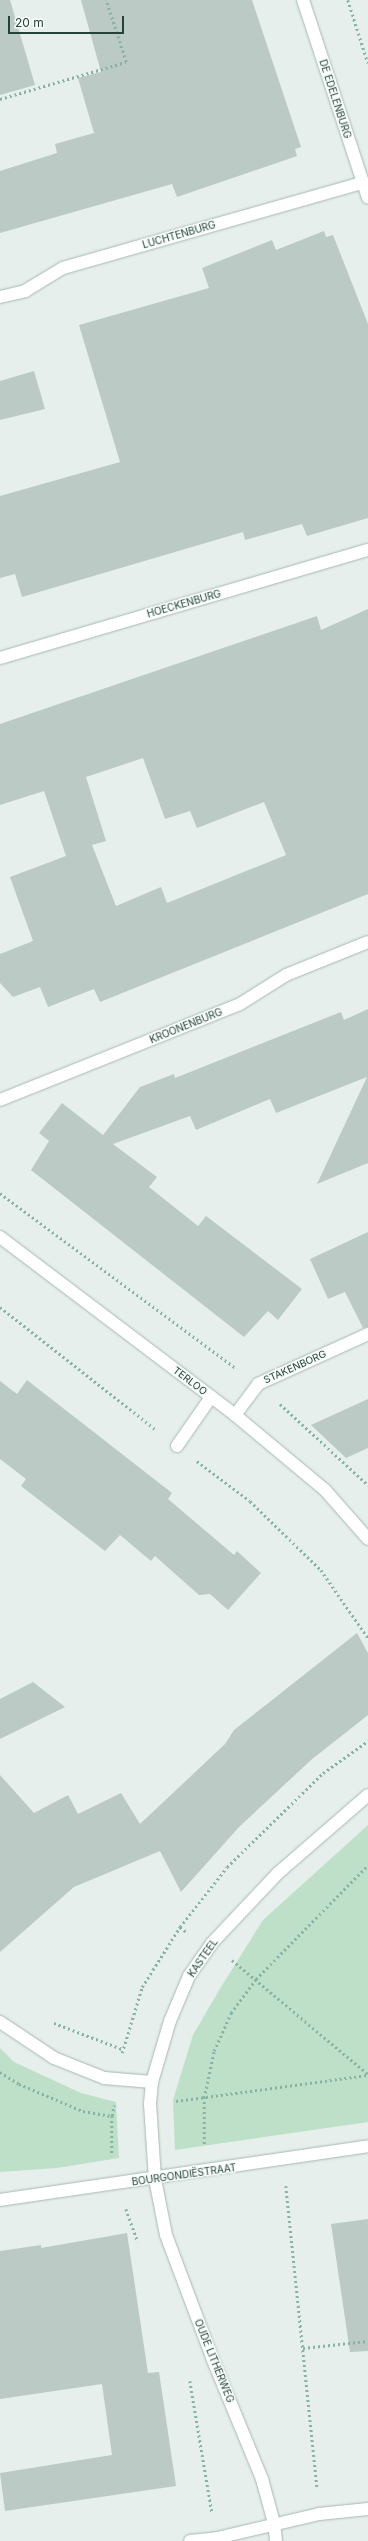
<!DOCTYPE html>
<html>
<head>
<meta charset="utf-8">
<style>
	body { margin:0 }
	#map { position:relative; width:368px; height:2541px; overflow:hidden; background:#e6efeb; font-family:Inter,sans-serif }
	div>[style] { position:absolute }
	.green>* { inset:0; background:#bfe0c8 }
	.building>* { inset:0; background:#bbcac4 }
	.path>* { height:2.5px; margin-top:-1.25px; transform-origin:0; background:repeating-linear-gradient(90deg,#86b3a5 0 2px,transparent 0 5px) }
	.roads { filter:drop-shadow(0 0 1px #a8b8b2) drop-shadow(0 0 1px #a8b8b2) }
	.service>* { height:12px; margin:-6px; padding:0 6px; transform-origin:6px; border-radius:6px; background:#fff }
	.minor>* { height:12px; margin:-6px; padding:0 6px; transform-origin:6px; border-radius:6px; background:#fff }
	span { translate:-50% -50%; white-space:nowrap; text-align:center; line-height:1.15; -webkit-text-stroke:3px #f7fbf9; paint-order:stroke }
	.street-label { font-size:10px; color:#24423a }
	.scale { position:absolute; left:8px; top:16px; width:116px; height:18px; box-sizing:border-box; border:2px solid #24423a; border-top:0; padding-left:5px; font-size:12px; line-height:14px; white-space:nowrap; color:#24423a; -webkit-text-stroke:3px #f7fbf9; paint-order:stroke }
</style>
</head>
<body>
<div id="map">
	<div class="green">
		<i style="clip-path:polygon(368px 1825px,368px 2122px,175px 2150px,173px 2100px,193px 2035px,221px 1987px,263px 1920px)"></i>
		<i style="clip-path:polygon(0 2048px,14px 2062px,81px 2093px,116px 2102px,119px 2158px,57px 2168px,0 2172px)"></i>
	</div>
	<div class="building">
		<i style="clip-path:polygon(0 0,10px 0,35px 85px,0 95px)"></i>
		<i style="clip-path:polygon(81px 0,252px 0,301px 147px,295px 149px,297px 156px,177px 197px,172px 184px,0 233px,0 171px,57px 153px,55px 144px,94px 133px,78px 78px,101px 72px)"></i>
		<i style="clip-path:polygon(324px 231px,326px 237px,333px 235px,368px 324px,368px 518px,307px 536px,302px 524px,245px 540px,243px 532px,22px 597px,15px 574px,0 578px,0 496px,120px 462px,79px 325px,209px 288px,202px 268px,272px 240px,276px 250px)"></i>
		<i style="clip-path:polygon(34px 371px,45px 409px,0 420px,0 381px)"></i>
		<i style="clip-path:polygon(evenodd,368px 609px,368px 894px,100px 1002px,94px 989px,48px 1007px,40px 987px,13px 997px,0 983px,0 954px,33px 941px,10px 877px,66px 856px,44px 791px,0 805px,0 724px,317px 616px,321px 630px,368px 609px,143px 758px,165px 819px,190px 811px,197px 828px,264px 802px,286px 855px,167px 903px,161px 887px,116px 906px,92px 845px,106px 841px,86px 777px,143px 758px)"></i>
		<i style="clip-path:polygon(368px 1009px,368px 1163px,317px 1184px,367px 1077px,276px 1113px,270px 1099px,196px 1130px,190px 1116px,113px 1144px,157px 1177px,149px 1187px,198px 1226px,206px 1216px,302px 1289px,278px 1320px,268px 1311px,244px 1337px,31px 1170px,49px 1141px,39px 1133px,62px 1103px,103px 1135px,140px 1087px,174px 1074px,175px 1078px,341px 1012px,344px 1020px)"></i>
		<i style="clip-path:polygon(368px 1232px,368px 1327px,363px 1328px,345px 1292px,328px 1299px,310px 1259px)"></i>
		<i style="clip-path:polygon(27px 1380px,172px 1493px,168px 1499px,234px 1555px,237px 1551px,261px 1573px,228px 1610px,210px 1594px,199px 1595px,155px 1556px,151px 1561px,120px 1535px,105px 1551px,21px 1486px,26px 1479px,0 1459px,0 1381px,17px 1394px)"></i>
		<i style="clip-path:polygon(368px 1399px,368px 1448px,346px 1458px,311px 1425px)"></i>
		<i style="clip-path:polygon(357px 1633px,368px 1653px,368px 1715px,311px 1760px,239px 1827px,181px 1892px,160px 1851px,74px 1887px,0 1952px,0 1775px,34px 1813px,68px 1795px,78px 1814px,121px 1793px,140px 1824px,225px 1744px,234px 1730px)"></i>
		<i style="clip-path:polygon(33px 1682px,65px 1707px,0 1739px,0 1699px)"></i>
		<i style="clip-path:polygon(368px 2219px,368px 2351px,350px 2352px,331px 2224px)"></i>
		<i style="clip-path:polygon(127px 2233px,148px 2373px,159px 2372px,176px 2486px,5px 2511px,0 2473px,112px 2455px,102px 2384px,0 2399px,0 2251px,41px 2245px,41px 2248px)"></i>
	</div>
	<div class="path">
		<i style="left:348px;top:0;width:66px;rotate:72.4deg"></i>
		<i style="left:0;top:99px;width:131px;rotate:-16.4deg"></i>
		<i style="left:126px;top:62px;width:65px;rotate:-107.9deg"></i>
		<i style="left:0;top:1193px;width:295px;rotate:36.6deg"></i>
		<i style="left:0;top:1307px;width:197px;rotate:38.2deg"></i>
		<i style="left:280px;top:1404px;width:120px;rotate:42.6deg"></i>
		<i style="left:197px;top:1461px;width:66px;rotate:37deg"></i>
		<i style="left:250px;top:1501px;width:99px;rotate:44.2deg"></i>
		<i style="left:321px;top:1570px;width:83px;rotate:55.3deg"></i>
		<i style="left:180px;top:1927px;width:10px;rotate:37deg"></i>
		<i style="left:232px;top:1960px;width:177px;rotate:40deg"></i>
		<i style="left:54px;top:2023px;width:73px;rotate:20.9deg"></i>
		<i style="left:122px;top:2053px;width:69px;rotate:-73.1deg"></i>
		<i style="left:142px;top:1987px;width:71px;rotate:-57.7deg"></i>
		<i style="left:180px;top:1927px;width:76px;rotate:-51.9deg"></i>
		<i style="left:227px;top:1867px;width:134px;rotate:-44.4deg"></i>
		<i style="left:323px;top:1773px;width:55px;rotate:-35.4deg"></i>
		<i style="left:0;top:2072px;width:22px;rotate:32deg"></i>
		<i style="left:19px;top:2084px;width:69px;rotate:22.9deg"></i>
		<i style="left:83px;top:2111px;width:29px;rotate:10deg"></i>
		<i style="left:112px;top:2116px;width:40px;rotate:90deg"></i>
		<i style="left:176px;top:2101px;width:194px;rotate:-7.7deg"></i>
		<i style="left:112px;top:2116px;width:11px;rotate:-80deg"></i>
		<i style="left:204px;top:2144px;width:46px;rotate:-90deg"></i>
		<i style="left:204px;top:2098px;width:48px;rotate:-78deg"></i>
		<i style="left:214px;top:2051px;width:42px;rotate:-65.9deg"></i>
		<i style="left:231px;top:2013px;width:42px;rotate:-53.7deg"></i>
		<i style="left:256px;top:1979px;width:160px;rotate:-45.5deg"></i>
		<i style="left:286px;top:2186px;width:303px;rotate:84.1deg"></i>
		<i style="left:126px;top:2209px;width:35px;rotate:70deg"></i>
		<i style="left:303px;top:2348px;width:65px;rotate:-6.1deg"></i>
		<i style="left:190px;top:2381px;width:133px;rotate:80.5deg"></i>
	</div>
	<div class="roads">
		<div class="service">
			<i style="left:177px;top:1446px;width:60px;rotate:-55.2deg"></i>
		</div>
		<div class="minor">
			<i style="left:303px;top:0;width:208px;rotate:71.8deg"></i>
			<i style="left:0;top:297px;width:26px;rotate:-13deg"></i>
			<i style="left:25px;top:291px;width:44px;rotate:-31.2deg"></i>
			<i style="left:63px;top:268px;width:311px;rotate:-15.9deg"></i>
			<i style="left:0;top:658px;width:384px;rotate:-16.4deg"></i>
			<i style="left:0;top:1100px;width:258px;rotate:-21.8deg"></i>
			<i style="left:240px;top:1004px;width:54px;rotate:-32.2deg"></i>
			<i style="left:286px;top:975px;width:88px;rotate:-21.9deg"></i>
			<i style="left:0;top:1237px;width:295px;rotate:37.1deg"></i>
			<i style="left:235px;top:1415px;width:117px;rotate:39.8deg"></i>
			<i style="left:325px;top:1490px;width:65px;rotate:48.7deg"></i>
			<i style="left:235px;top:1415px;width:39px;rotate:-53deg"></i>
			<i style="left:258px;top:1384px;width:121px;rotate:-24.4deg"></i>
			<i style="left:0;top:2022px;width:65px;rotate:33.7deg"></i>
			<i style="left:54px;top:2058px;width:54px;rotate:21.8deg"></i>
			<i style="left:104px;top:2078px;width:48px;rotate:4.8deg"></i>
			<i style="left:0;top:2200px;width:372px;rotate:-8.3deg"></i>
			<i style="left:190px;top:2541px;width:27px;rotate:-6deg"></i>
			<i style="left:217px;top:2538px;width:105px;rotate:-13.2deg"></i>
			<i style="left:319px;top:2514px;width:49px;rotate:-5.8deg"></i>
			<i style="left:276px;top:2541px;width:18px;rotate:-96deg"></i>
			<i style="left:274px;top:2523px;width:46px;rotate:-105.3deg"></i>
			<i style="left:262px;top:2479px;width:129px;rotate:-112.4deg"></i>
			<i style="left:213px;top:2360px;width:134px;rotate:-110.6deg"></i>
			<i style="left:166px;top:2235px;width:57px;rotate:-101.1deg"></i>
			<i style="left:155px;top:2179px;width:75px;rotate:-93.8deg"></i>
			<i style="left:150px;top:2104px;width:22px;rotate:-85deg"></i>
			<i style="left:152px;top:2082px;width:64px;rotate:-73.6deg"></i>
			<i style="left:170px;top:2021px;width:49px;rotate:-67.1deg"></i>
			<i style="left:189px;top:1976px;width:40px;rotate:-55.1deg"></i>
			<i style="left:212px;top:1943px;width:96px;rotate:-46.7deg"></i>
			<i style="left:278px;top:1873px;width:119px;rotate:-40.9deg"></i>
		</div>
	</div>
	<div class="street-label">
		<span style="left:335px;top:99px;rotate:72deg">DE EDELENBURG</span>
		<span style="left:179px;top:235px;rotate:-16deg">LUCHTENBURG</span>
		<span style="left:184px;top:604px;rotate:-16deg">HOECKENBURG</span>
		<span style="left:186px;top:1026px;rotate:-22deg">KROONENBURG</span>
		<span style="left:295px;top:1367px;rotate:-24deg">STAKENBORG</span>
		<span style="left:190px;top:1381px;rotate:37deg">TERLOO</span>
		<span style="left:203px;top:1958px;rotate:-55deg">KASTEEL</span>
		<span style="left:184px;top:2175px;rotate:-8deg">BOURGONDIËSTRAAT</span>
		<span style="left:214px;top:2361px;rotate:68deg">OUDE LITHERWEG</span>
	</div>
	<div class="scale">20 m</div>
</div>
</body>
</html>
